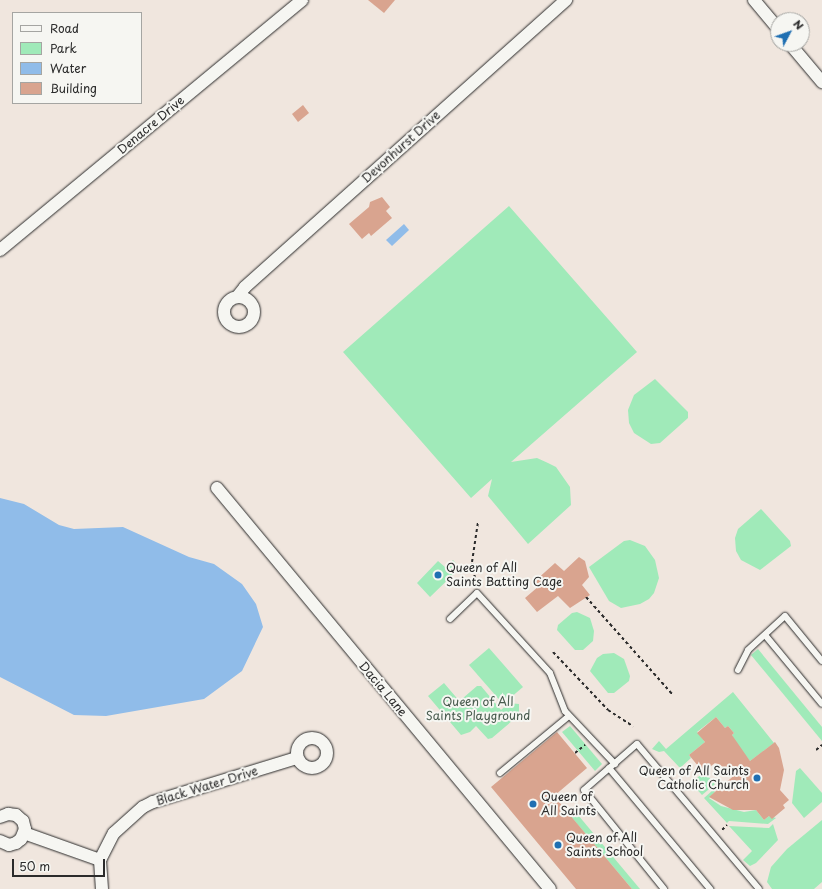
<!DOCTYPE html>
<html>
<head>
<meta charset="utf-8">
<style>
	body { margin:0 }
	#map { position:relative; width:822px; height:889px; overflow:hidden; background:#f0e6de; font-family:"Playpen Sans",sans-serif }
	div>[style] { position:absolute }
	.green>* { inset:0; background:#a0eab9 }
	.water>* { inset:0; background:#90bce9 }
	.building>* { inset:0; background:#d9a48f }
	.path>* { height:2px; margin-top:-1px; transform-origin:0; background:repeating-linear-gradient(90deg,#2b2b2b 0 3px,transparent 0 6px) }
	.roads { filter:drop-shadow(0 0 1px #2b2b2b) drop-shadow(0 0 1px #2b2b2b) }
	.service>* { height:6px; margin:-3px; padding:0 3px; transform-origin:3px; border-radius:3px; background:#f6f6f2 }
	.minor>* { height:12px; margin:-6px; padding:0 6px; transform-origin:6px; border-radius:6px; background:#f6f6f2 }
	.minor>.ring { margin:-6px; padding:0; box-sizing:content-box; background:none; border:12px solid #f6f6f2; border-radius:50% }
	.dots>* { width:11px; height:11px; translate:-50% -50%; box-sizing:border-box; border:2px solid #f6f6f2; border-radius:50% }
	span { translate:-50% -50%; white-space:nowrap; text-align:center; line-height:1.15; -webkit-text-stroke:4px #f6f6f2; paint-order:stroke }
	.street-label { font-size:12px; color:#2b2b2b }
	.poi-label { font-size:12px; color:#2b2b2b }
	.left { translate:0 -50%; text-align:left }
	.right { translate:-100% -50%; text-align:right }
	.park-label { font-size:12px; color:#485b4e }
	.legend { position:absolute; left:12px; top:12px; width:130px; height:92px; box-sizing:border-box; background:#f6f6f2; border:1px solid #a5a5a2; margin:0; padding:5px 7px; list-style:none; font-size:12px; color:#2b2b2b }
	.legend li { display:flex; align-items:center; gap:8px; height:20px }
	.legend b { width:20px; border:1px solid #a5a5a2 }
	.north { position:absolute; left:770px; top:12px; width:40px; height:40px; box-sizing:border-box; background:#f6f6f2; border:1px solid #a5a5a2; border-radius:50%; rotate:49deg; font-size:11px; font-weight:700; line-height:16px; text-align:center; color:#2b2b2b }
	.north::after { content:''; display:block; margin:auto; width:14px; height:18px; background:#1f6fb2; clip-path:polygon(50% 0,100% 100%,50% 72%,0 100%) }
	.scale { position:absolute; left:12px; top:859px; width:93px; height:18px; box-sizing:border-box; border:2px solid #2b2b2b; border-top:0; padding-left:5px; font-size:12px; line-height:14px; white-space:nowrap; color:#2b2b2b; -webkit-text-stroke:3px #f6f6f2; paint-order:stroke }
</style>
</head>
<body>
<div id="map">
	<div class="green">
		<i style="clip-path:polygon(509px 206px,637px 352px,511px 462px,537px 458px,548px 463px,556px 467px,570px 487px,571px 505px,528px 544px,488px 496px,492px 479px,471px 498px,343px 352px)"></i>
		<i style="clip-path:polygon(655px 379px,688px 412px,688px 418px,660px 443px,651px 444px,634px 433px,629px 423px,628px 410px,634px 395px)"></i>
		<i style="clip-path:polygon(761px 509px,790px 541px,791px 546px,760px 570px,741px 560px,736px 551px,735px 538px,738px 529px)"></i>
		<i style="clip-path:polygon(630px 540px,645px 546px,655px 560px,659px 578px,654px 593px,649px 599px,640px 604px,621px 608px,609px 601px,589px 567px,624px 541px)"></i>
		<i style="clip-path:polygon(453px 560px,460px 568px,430px 597px,417px 583px,438px 561px,445px 567px)"></i>
		<i style="clip-path:polygon(577px 612px,590px 618px,594px 631px,593px 641px,583px 650px,575px 650px,557px 630px,558px 625px,572px 613px)"></i>
		<i style="clip-path:polygon(489px 648px,523px 687px,503px 704px,469px 665px)"></i>
		<i style="clip-path:polygon(758px 649px,822px 727px,822px 741px,751px 655px)"></i>
		<i style="clip-path:polygon(614px 653px,624px 659px,630px 676px,629px 681px,614px 693px,608px 693px,590px 671px,597px 658px,603px 654px)"></i>
		<i style="clip-path:polygon(444px 683px,461px 703px,463px 698px,477px 686px,481px 686px,501px 710px,509px 703px,519px 704px,519px 715px,492px 738px,488px 739px,476px 726px,470px 732px,461px 735px,428px 696px)"></i>
		<i style="clip-path:polygon(733px 692px,774px 743px,750px 761px,736px 744px,732px 735px,734px 733px,728px 726px,725px 728px,716px 717px,697px 732px,705px 742px,689px 755px,691px 758px,680px 768px,664px 751px,659px 752px,652px 749px,659px 741px,666px 749px)"></i>
		<i style="clip-path:polygon(570px 726px,602px 764px,595px 771px,562px 732px)"></i>
		<i style="clip-path:polygon(800px 768px,822px 793px,822px 802px,804px 818px,792px 803px,796px 771px)"></i>
		<i style="clip-path:polygon(704px 772px,715px 784px,702px 795px,691px 783px)"></i>
		<i style="clip-path:polygon(713px 790px,715px 792px,709px 798px,721px 806px,744px 812px,756px 810px,764px 820px,769px 816px,776px 818px,768px 824px,729px 821px,727px 823px,704px 798px)"></i>
		<i style="clip-path:polygon(573px 809px,640px 889px,632px 889px,568px 813px)"></i>
		<i style="clip-path:polygon(822px 820px,822px 882px,814px 889px,772px 889px,767px 882px,771px 867px,787px 849px)"></i>
		<i style="clip-path:polygon(773px 824px,778px 840px,756px 863px,750px 866px,743px 860px,752px 851px,729px 826px,769px 828px)"></i>
	</div>
	<div class="water">
		<i style="clip-path:polygon(404px 224px,409px 230px,392px 246px,386px 240px)"></i>
		<i style="clip-path:polygon(0 498px,24px 504px,59px 525px,74px 529px,123px 527px,189px 557px,214px 564px,242px 584px,256px 604px,263px 627px,242px 671px,204px 699px,106px 716px,74px 715px,0 677px)"></i>
	</div>
	<div class="building">
		<i style="clip-path:polygon(368px 0,395px 0,384px 13px)"></i>
		<i style="clip-path:polygon(303px 105px,309px 113px,298px 122px,292px 114px)"></i>
		<i style="clip-path:polygon(382px 197px,390px 207px,386px 211px,392px 218px,371px 236px,369px 233px,362px 239px,349px 224px,369px 207px,370px 202px)"></i>
		<i style="clip-path:polygon(579px 557px,585px 561px,589px 577px,582px 585px,590px 595px,570px 608px,558px 596px,537px 612px,525px 598px,539px 586px,535px 581px,555px 563px,564px 571px)"></i>
		<i style="clip-path:polygon(716px 717px,725px 728px,728px 726px,734px 733px,732px 735px,750px 761px,775px 742px,779px 748px,784px 770px,780px 790px,789px 800px,783px 805px,785px 808px,772px 819px,769px 816px,764px 820px,756px 810px,733px 810px,709px 797px,737px 773px,715px 763px,703px 772px,689px 755px,705px 742px,697px 733px)"></i>
		<i style="clip-path:polygon(557px 732px,587px 768px,554px 796px,632px 889px,576px 889px,491px 787px)"></i>
	</div>
	<div class="path">
		<i style="left:476px;top:584px;width:22px;rotate:-100deg"></i>
		<i style="left:472px;top:562px;width:40px;rotate:-81.5deg"></i>
		<i style="left:586px;top:597px;width:131px;rotate:48.4deg"></i>
		<i style="left:553px;top:652px;width:80px;rotate:46.5deg"></i>
		<i style="left:608px;top:710px;width:30px;rotate:33deg"></i>
		<i style="left:816px;top:750px;width:8px;rotate:-40deg"></i>
		<i style="left:575px;top:753px;width:13px;rotate:-39deg"></i>
		<i style="left:722px;top:830px;width:7px;rotate:-45deg"></i>
	</div>
	<div class="roads">
		<div class="service">
			<i style="left:450px;top:619px;width:37px;rotate:-44deg"></i>
			<i style="left:477px;top:593px;width:108px;rotate:47.6deg"></i>
			<i style="left:550px;top:673px;width:41px;rotate:68.5deg"></i>
			<i style="left:565px;top:711px;width:73px;rotate:46.7deg"></i>
			<i style="left:765px;top:635px;width:89px;rotate:50.4deg"></i>
			<i style="left:738px;top:670px;width:22px;rotate:-63deg"></i>
			<i style="left:748px;top:650px;width:50px;rotate:-42.6deg"></i>
			<i style="left:785px;top:616px;width:58px;rotate:50.6deg"></i>
			<i style="left:609px;top:768px;width:158px;rotate:50.1deg"></i>
			<i style="left:500px;top:773px;width:89px;rotate:-39.6deg"></i>
			<i style="left:664px;top:889px;width:127px;rotate:-128.9deg"></i>
			<i style="left:584px;top:790px;width:70px;rotate:-41deg"></i>
			<i style="left:637px;top:744px;width:189px;rotate:49.9deg"></i>
		</div>
		<div class="minor">
			<i style="left:754px;top:0;width:38px;rotate:50deg"></i>
			<i style="left:790px;top:44px;width:50px;rotate:49.9deg"></i>
			<i style="left:0;top:250px;width:392px;rotate:-39.6deg"></i>
			<i style="left:238px;top:296px;width:11px;rotate:-52deg"></i>
			<i style="left:245px;top:287px;width:431px;rotate:-41.8deg"></i>
			<i class="ring" style="left:224px;top:297px;width:18px;height:18px"></i>
			<i style="left:217px;top:488px;width:521px;rotate:50.29deg"></i>
			<i class="ring" style="left:297px;top:738px;width:18px;height:18px"></i>
			<i style="left:0;top:817px;width:9px;rotate:-21deg"></i>
			<i style="left:8px;top:814px;width:8px;rotate:7deg"></i>
			<i style="left:16px;top:815px;width:9px;rotate:41deg"></i>
			<i style="left:23px;top:821px;width:8px;rotate:76deg"></i>
			<i style="left:25px;top:829px;width:11px;rotate:112deg"></i>
			<i style="left:21px;top:839px;width:6px;rotate:141deg"></i>
			<i style="left:16px;top:843px;width:7px;rotate:164deg"></i>
			<i style="left:9px;top:845px;width:10px;rotate:-156deg"></i>
			<i style="left:24px;top:833px;width:81px;rotate:19.6deg"></i>
			<i style="left:102px;top:889px;width:29px;rotate:-94deg"></i>
			<i style="left:100px;top:860px;width:30px;rotate:-63deg"></i>
			<i style="left:114px;top:833px;width:39px;rotate:-42deg"></i>
			<i style="left:143px;top:807px;width:11px;rotate:-27deg"></i>
			<i style="left:153px;top:802px;width:151px;rotate:-17deg"></i>
		</div>
	</div>
	<div class="dots">
		<i style="left:438px;top:575px;background:#1f6fb2"></i>
		<i style="left:757px;top:778px;background:#1f6fb2"></i>
		<i style="left:533px;top:804px;background:#1f6fb2"></i>
		<i style="left:558px;top:845px;background:#1f6fb2"></i>
	</div>
	<div class="street-label">
		<span style="left:151px;top:125px;rotate:-40deg">Denacre Drive</span>
		<span style="left:401px;top:147px;rotate:-42deg">Devonhurst Drive</span>
		<span style="left:383px;top:689px;rotate:50deg">Dacia Lane</span>
		<span style="left:207px;top:786px;rotate:-17deg">Black Water Drive</span>
	</div>
	<div class="poi-label">
		<span class="left" style="left:446px;top:575px">Queen of All<br>Saints Batting Cage</span>
		<span class="right" style="left:749px;top:778px">Queen of All Saints<br>Catholic Church</span>
		<span class="left" style="left:541px;top:804px">Queen of<br>All Saints</span>
		<span class="left" style="left:566px;top:845px">Queen of All<br>Saints School</span>
	</div>
	<div class="park-label">
		<span style="left:478px;top:709px">Queen of All<br>Saints Playground</span>
	</div>
	<ul class="legend">
	<li><b style="height:5px;background:#f6f6f2"></b>Road</li>
	<li><b style="height:11px;background:#a0eab9"></b>Park</li>
	<li><b style="height:11px;background:#90bce9"></b>Water</li>
	<li><b style="height:11px;background:#d9a48f"></b>Building</li>
	</ul>
	<div class="north">N</div>
	<div class="scale">50 m</div>
</div>
</body>
</html>
